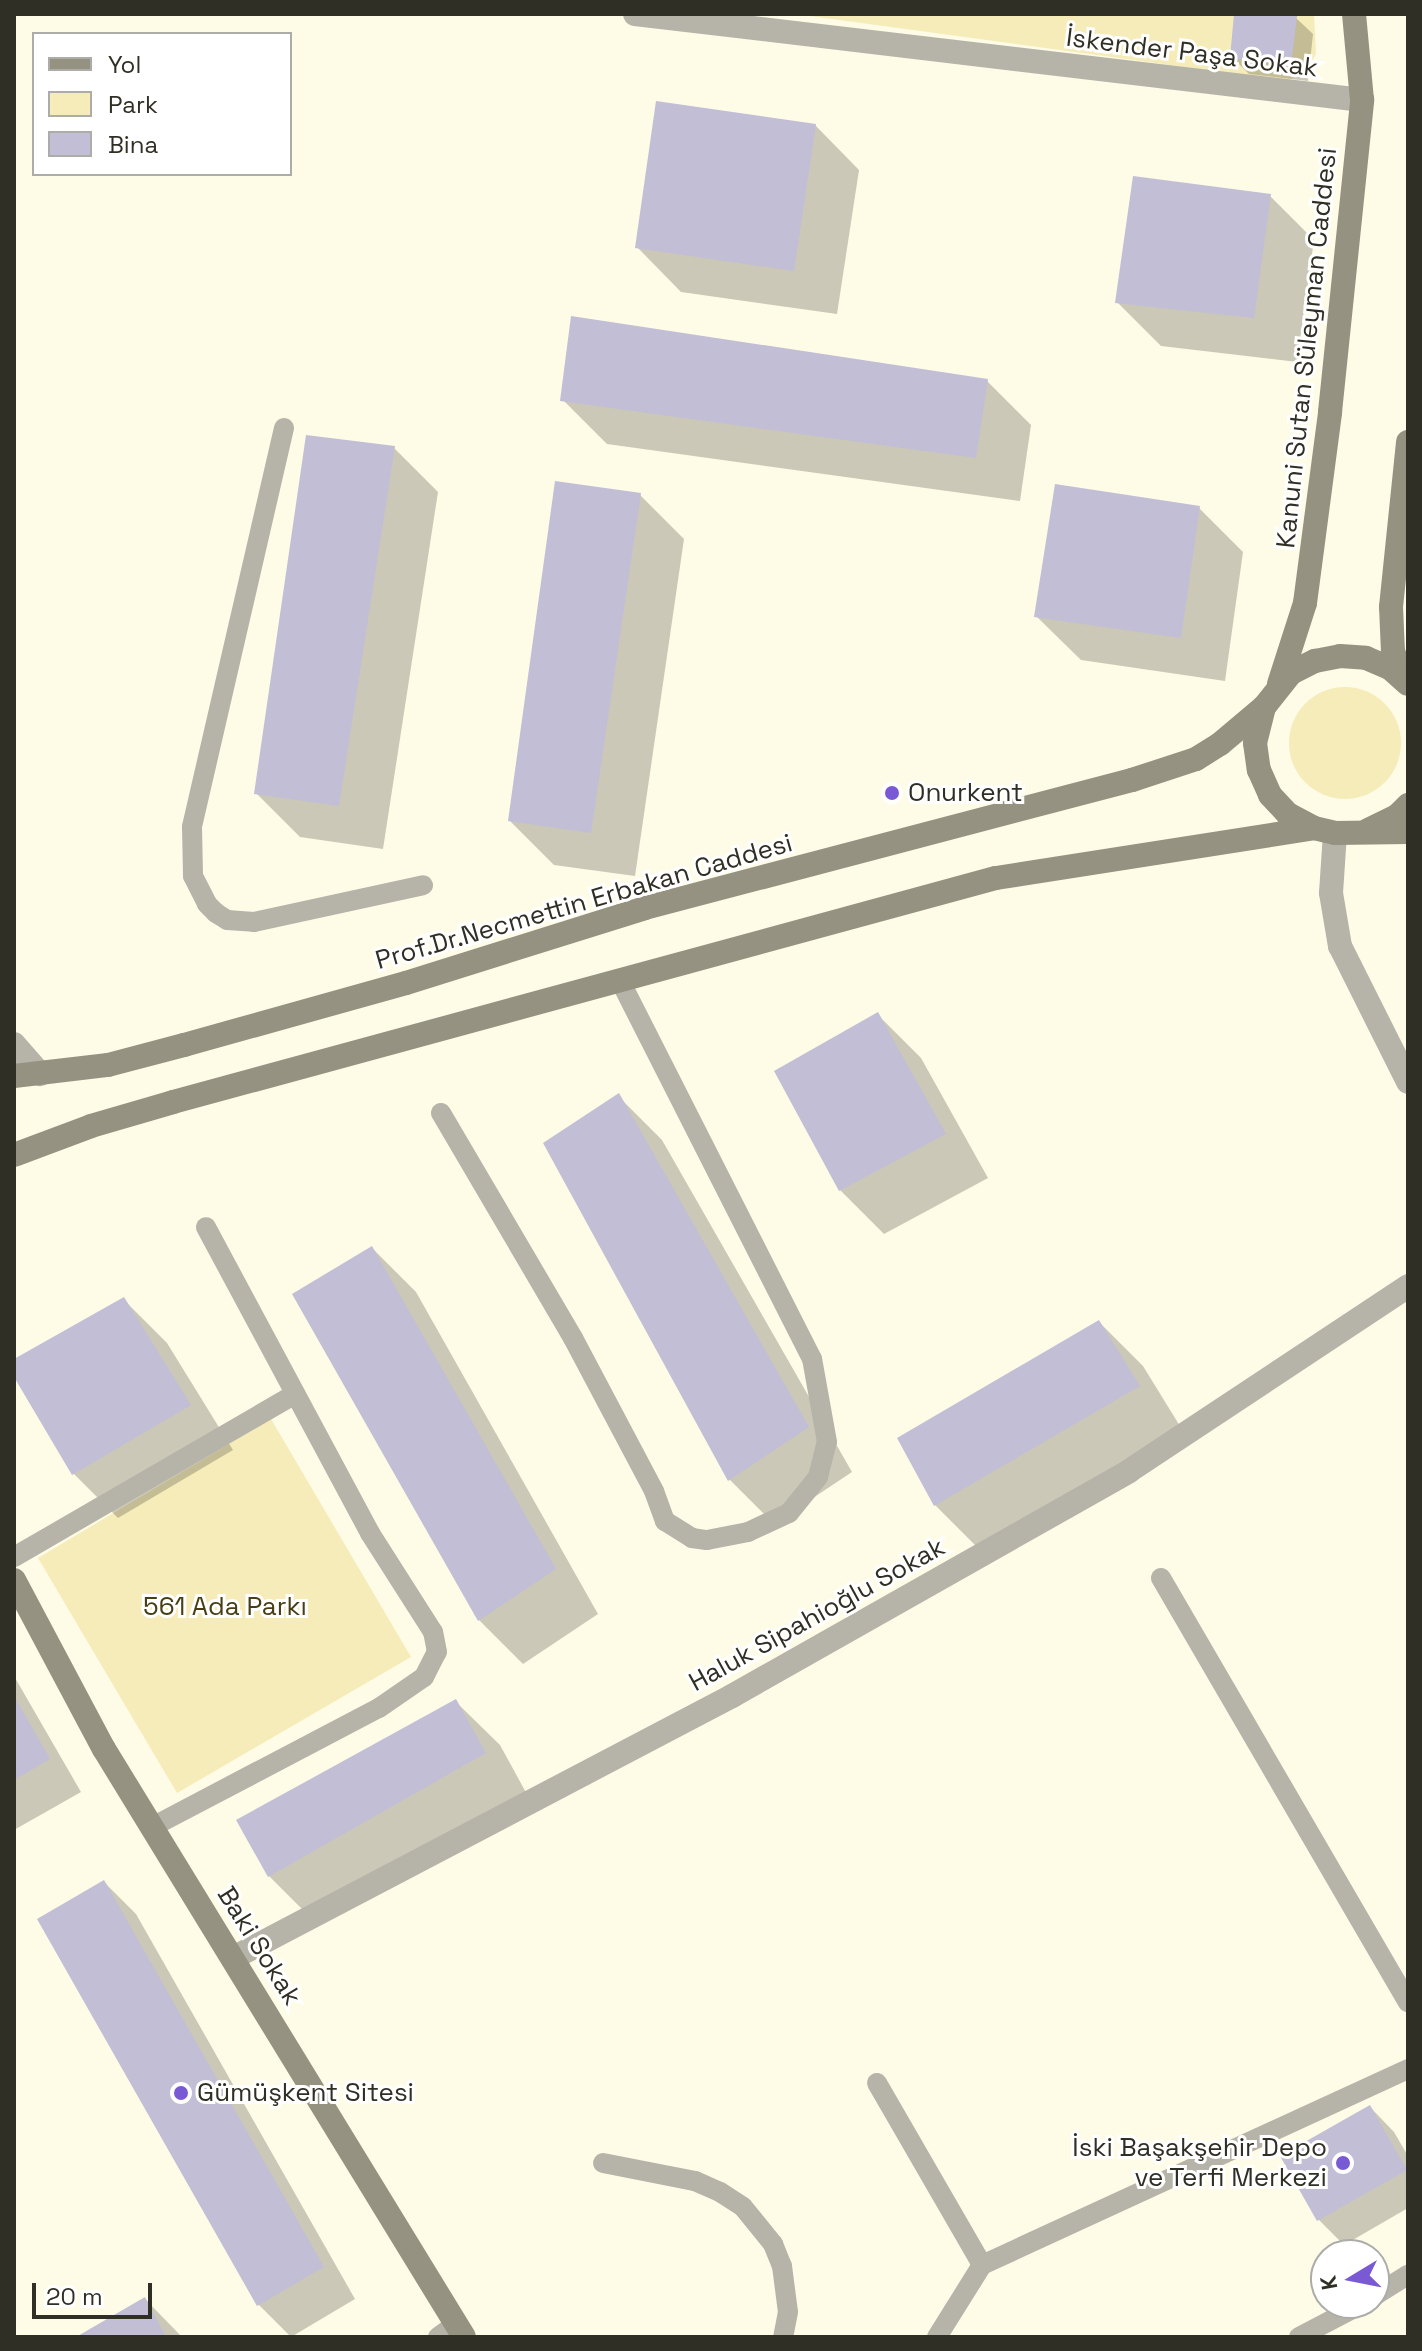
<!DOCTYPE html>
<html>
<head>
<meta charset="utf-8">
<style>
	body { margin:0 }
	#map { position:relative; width:1422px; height:2351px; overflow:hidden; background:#fefbe7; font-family:"Space Grotesk",sans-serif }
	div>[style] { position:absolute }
	.green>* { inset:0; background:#f6ecb9 }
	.round { border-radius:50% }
	.shadow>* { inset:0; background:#0003 }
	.building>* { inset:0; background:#c1bed6 }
	.lane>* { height:20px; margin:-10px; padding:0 10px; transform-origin:10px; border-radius:10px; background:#b6b4a9 }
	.street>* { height:24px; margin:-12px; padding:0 12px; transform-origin:12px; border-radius:12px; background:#b6b4a9 }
	.secondary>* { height:24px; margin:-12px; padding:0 12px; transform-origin:12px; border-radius:12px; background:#959282 }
	.dots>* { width:22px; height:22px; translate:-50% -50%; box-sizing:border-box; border:4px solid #fff; border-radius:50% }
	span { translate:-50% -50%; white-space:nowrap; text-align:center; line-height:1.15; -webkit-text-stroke:6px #fff; paint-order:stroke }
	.street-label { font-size:26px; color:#302f25 }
	.poi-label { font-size:26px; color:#302f25 }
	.left { translate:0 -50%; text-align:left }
	.right { translate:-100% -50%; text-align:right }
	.park-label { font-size:26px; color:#473e14 }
	.frame { position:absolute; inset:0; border:16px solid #302f25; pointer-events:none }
	.legend { position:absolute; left:32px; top:32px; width:260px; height:144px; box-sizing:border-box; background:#fff; border:2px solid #acaca8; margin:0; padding:10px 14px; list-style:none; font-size:24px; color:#302f25 }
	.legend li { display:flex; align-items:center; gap:16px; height:40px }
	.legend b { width:40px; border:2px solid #acaca8 }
	.north { position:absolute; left:1310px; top:2239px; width:80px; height:80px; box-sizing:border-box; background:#fff; border:2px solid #acaca8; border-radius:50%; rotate:260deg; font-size:22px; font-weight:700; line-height:32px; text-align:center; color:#302f25 }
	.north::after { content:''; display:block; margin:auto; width:28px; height:36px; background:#7a5ad4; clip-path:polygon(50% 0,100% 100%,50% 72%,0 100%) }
	.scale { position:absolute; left:32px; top:2283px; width:120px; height:36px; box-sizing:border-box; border:4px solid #302f25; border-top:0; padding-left:10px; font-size:24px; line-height:28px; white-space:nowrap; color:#302f25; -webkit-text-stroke:6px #fff; paint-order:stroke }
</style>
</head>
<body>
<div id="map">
	<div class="green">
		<i style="clip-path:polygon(795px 14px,1314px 14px,1316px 54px,1305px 71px,1287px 81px)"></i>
		<i class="round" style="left:1289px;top:687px;width:112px;height:112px"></i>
		<i style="clip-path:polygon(271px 1419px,411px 1657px,177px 1793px,38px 1558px)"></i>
	</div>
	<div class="shadow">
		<i style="clip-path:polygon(1236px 14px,1296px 18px,1313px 34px,1308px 81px,1249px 74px,1232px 57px)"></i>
		<i style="clip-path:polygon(815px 125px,859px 170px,837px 314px,681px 292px,637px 247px)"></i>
		<i style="clip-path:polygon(1270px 196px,1314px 240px,1297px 362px,1161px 346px,1117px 302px)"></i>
		<i style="clip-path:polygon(987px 381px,1031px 425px,1020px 501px,607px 444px,563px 400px)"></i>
		<i style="clip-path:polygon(394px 448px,438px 492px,383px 849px,300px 837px,256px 793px)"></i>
		<i style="clip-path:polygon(640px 495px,684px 539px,635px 876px,554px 865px,510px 821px)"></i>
		<i style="clip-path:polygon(1199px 508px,1243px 552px,1225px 681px,1081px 660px,1036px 616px)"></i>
		<i style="clip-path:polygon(877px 1014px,921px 1058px,988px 1178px,884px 1234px,840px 1190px)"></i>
		<i style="clip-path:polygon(618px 1096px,662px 1140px,852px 1472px,774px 1524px,730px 1480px)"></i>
		<i style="clip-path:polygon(372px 1248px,416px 1292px,598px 1614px,523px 1664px,479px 1620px)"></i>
		<i style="clip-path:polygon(123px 1299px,167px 1343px,233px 1450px,118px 1518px,74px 1474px,14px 1373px,14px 1362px)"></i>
		<i style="clip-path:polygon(1099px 1322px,1143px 1366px,1183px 1431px,979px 1549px,935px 1505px)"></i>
		<i style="clip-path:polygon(14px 1676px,81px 1792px,14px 1830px)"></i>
		<i style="clip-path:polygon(455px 1701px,500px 1745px,529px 1798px,313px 1920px,269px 1876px,239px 1821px)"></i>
		<i style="clip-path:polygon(104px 1882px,136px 1914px,355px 2299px,291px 2337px,259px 2305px)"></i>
		<i style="clip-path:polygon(1370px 2107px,1394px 2132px,1408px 2156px,1408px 2208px,1344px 2245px,1319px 2220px,1283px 2157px)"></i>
		<i style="clip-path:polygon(145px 2299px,182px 2337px,80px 2337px)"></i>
	</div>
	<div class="building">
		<i style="clip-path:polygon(1234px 14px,1297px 16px,1291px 66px,1230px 58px)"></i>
		<i style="clip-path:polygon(656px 101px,816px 124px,794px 271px,635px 248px)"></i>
		<i style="clip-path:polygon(1133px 176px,1271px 194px,1254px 318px,1115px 303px)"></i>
		<i style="clip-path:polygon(571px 316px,988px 379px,976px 458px,560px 401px)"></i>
		<i style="clip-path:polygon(306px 435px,395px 446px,339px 806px,254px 794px)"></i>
		<i style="clip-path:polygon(555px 481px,641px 493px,591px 833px,508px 821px)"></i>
		<i style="clip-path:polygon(1055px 484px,1200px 506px,1181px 638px,1034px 617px)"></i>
		<i style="clip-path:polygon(878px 1012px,946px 1134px,839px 1191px,774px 1071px)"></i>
		<i style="clip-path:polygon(619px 1093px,809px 1427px,728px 1481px,543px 1143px)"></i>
		<i style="clip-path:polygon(372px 1246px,556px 1569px,478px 1621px,292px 1294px)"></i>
		<i style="clip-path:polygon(124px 1297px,191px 1405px,72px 1475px,14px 1377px,14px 1359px)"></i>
		<i style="clip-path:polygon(1099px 1320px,1140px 1386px,934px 1506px,897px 1438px)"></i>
		<i style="clip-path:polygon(14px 1696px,50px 1759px,14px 1780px)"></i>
		<i style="clip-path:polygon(456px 1699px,486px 1753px,268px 1877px,236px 1820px)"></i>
		<i style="clip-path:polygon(104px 1880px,324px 2267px,257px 2306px,37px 1919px)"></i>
		<i style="clip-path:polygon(1370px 2105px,1407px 2170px,1317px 2221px,1280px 2156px)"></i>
		<i style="clip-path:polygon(145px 2297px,166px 2337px,76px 2337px)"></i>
	</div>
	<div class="lane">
		<i style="left:284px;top:428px;width:409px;rotate:103deg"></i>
		<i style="left:192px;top:827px;width:49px;rotate:88.8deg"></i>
		<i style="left:193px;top:876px;width:31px;rotate:63deg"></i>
		<i style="left:207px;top:904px;width:13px;rotate:45deg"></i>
		<i style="left:216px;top:913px;width:13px;rotate:32deg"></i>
		<i style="left:227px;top:920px;width:27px;rotate:4deg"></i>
		<i style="left:254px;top:922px;width:173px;rotate:-12.3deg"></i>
		<i style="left:441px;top:1113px;width:261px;rotate:59.6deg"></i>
		<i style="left:573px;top:1338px;width:173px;rotate:62.1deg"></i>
		<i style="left:654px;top:1491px;width:32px;rotate:70deg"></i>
		<i style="left:665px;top:1521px;width:32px;rotate:32deg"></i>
		<i style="left:692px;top:1538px;width:15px;rotate:8deg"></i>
		<i style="left:707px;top:1540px;width:42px;rotate:-11deg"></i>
		<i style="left:748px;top:1532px;width:45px;rotate:-24.9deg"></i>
		<i style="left:789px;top:1513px;width:46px;rotate:-51.1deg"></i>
		<i style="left:818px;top:1477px;width:36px;rotate:-76deg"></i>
		<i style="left:827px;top:1442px;width:84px;rotate:-100.2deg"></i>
		<i style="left:812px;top:1359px;width:425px;rotate:-116.9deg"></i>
		<i style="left:14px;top:1557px;width:325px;rotate:-30.1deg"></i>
		<i style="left:1161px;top:1578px;width:491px;rotate:59.8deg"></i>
		<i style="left:152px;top:1827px;width:256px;rotate:-27.7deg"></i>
		<i style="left:379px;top:1708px;width:55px;rotate:-34.6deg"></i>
		<i style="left:424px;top:1677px;width:28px;rotate:-63deg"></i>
		<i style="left:437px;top:1652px;width:20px;rotate:-101deg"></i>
		<i style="left:433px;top:1632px;width:117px;rotate:-122.5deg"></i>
		<i style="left:370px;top:1533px;width:347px;rotate:-118.2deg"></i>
		<i style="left:877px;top:2083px;width:210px;rotate:60deg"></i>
		<i style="left:603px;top:2163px;width:94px;rotate:11.1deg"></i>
		<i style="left:695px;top:2181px;width:27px;rotate:24deg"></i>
		<i style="left:720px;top:2192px;width:27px;rotate:33deg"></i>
		<i style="left:743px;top:2207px;width:48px;rotate:51deg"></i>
		<i style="left:773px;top:2244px;width:24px;rotate:68deg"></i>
		<i style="left:782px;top:2266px;width:46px;rotate:82.6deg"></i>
		<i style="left:788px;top:2312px;width:25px;rotate:101deg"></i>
		<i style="left:1374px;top:2296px;width:40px;rotate:-32deg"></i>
		<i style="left:438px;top:2337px;width:22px;rotate:-36deg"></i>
		<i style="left:937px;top:2337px;width:85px;rotate:-58deg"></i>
		<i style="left:982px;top:2265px;width:469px;rotate:-24.7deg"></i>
		<i style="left:1299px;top:2337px;width:73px;rotate:-27.6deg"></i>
	</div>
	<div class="street">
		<i style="left:635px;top:14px;width:732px;rotate:6.75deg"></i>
		<i style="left:1335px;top:833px;width:60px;rotate:93.8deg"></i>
		<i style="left:1331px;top:893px;width:54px;rotate:80.4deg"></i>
		<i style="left:1340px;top:946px;width:152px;rotate:63.4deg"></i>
		<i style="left:14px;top:1044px;width:40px;rotate:49deg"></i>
		<i style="left:233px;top:1958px;width:564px;rotate:-27.7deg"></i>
		<i style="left:732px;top:1696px;width:456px;rotate:-29.5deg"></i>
		<i style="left:1129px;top:1471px;width:335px;rotate:-33.5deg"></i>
	</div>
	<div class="secondary">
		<i style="left:1404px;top:680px;width:30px;rotate:-111deg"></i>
		<i style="left:1393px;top:652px;width:45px;rotate:-92.5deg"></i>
		<i style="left:1391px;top:607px;width:166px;rotate:-84.1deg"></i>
		<i style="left:1279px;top:684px;width:85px;rotate:-72.2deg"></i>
		<i style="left:1305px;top:603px;width:193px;rotate:-82.5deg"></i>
		<i style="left:1330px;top:412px;width:314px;rotate:-84.1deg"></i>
		<i style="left:1362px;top:100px;width:86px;rotate:-95.3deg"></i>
		<i style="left:1264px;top:707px;width:37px;rotate:104deg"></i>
		<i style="left:1255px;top:743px;width:27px;rotate:82deg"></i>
		<i style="left:1259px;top:770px;width:27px;rotate:66deg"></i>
		<i style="left:1270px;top:795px;width:26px;rotate:47deg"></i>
		<i style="left:1288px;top:814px;width:30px;rotate:28deg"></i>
		<i style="left:1368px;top:830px;width:32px;rotate:-26deg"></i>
		<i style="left:1397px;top:816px;width:16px;rotate:-45deg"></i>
		<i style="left:14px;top:1076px;width:95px;rotate:-6.7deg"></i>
		<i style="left:108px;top:1065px;width:79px;rotate:-14.7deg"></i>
		<i style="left:184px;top:1045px;width:230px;rotate:-15.6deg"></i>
		<i style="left:406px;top:983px;width:250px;rotate:-17.4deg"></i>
		<i style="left:645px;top:908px;width:504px;rotate:-14.73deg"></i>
		<i style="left:1132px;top:780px;width:67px;rotate:-18.2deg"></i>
		<i style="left:1196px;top:759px;width:28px;rotate:-32deg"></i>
		<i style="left:1220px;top:744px;width:57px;rotate:-40.1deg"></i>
		<i style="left:1264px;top:707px;width:43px;rotate:-51.5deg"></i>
		<i style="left:1291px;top:673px;width:27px;rotate:-27deg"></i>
		<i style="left:1315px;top:661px;width:25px;rotate:-11deg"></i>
		<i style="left:1340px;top:656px;width:26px;rotate:4deg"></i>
		<i style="left:1366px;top:658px;width:26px;rotate:23deg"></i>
		<i style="left:1390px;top:668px;width:24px;rotate:42deg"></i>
		<i style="left:14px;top:1155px;width:82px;rotate:-20.6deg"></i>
		<i style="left:91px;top:1126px;width:85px;rotate:-16.3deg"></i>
		<i style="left:173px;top:1102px;width:853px;rotate:-15.23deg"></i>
		<i style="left:996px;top:878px;width:322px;rotate:-8.9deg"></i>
		<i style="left:1314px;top:828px;width:22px;rotate:13deg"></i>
		<i style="left:1335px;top:833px;width:73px;rotate:-0.8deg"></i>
		<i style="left:14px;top:1580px;width:191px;rotate:62deg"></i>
		<i style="left:104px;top:1749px;width:689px;rotate:58.52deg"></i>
	</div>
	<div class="dots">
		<i style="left:892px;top:793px;background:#7a5ad4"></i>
		<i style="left:181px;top:2093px;background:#7a5ad4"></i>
		<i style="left:1343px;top:2163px;background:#7a5ad4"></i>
	</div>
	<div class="street-label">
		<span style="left:1192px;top:53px;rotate:7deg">İskender Paşa Sokak</span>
		<span style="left:1307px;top:348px;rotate:-84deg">Kanuni Sutan Süleyman Caddesi</span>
		<span style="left:584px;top:902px;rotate:-16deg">Prof.Dr.Necmettin Erbakan Caddesi</span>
		<span style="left:817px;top:1615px;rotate:-29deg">Haluk Sipahioğlu Sokak</span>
		<span style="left:259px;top:1946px;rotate:58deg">Baki Sokak</span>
	</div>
	<div class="poi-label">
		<span class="left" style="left:908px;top:793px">Onurkent</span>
		<span class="left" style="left:197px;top:2093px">Gümüşkent Sitesi</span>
		<span class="right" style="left:1327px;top:2163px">İski Başakşehir Depo<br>ve Terfi Merkezi</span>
	</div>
	<div class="park-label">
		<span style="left:225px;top:1607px">561 Ada Parkı</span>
	</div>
	<div class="frame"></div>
	<ul class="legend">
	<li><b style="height:10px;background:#959282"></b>Yol</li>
	<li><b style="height:22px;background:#f6ecb9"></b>Park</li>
	<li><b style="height:22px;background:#c1bed6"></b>Bina</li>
	</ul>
	<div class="north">K</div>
	<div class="scale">20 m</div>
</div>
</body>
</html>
